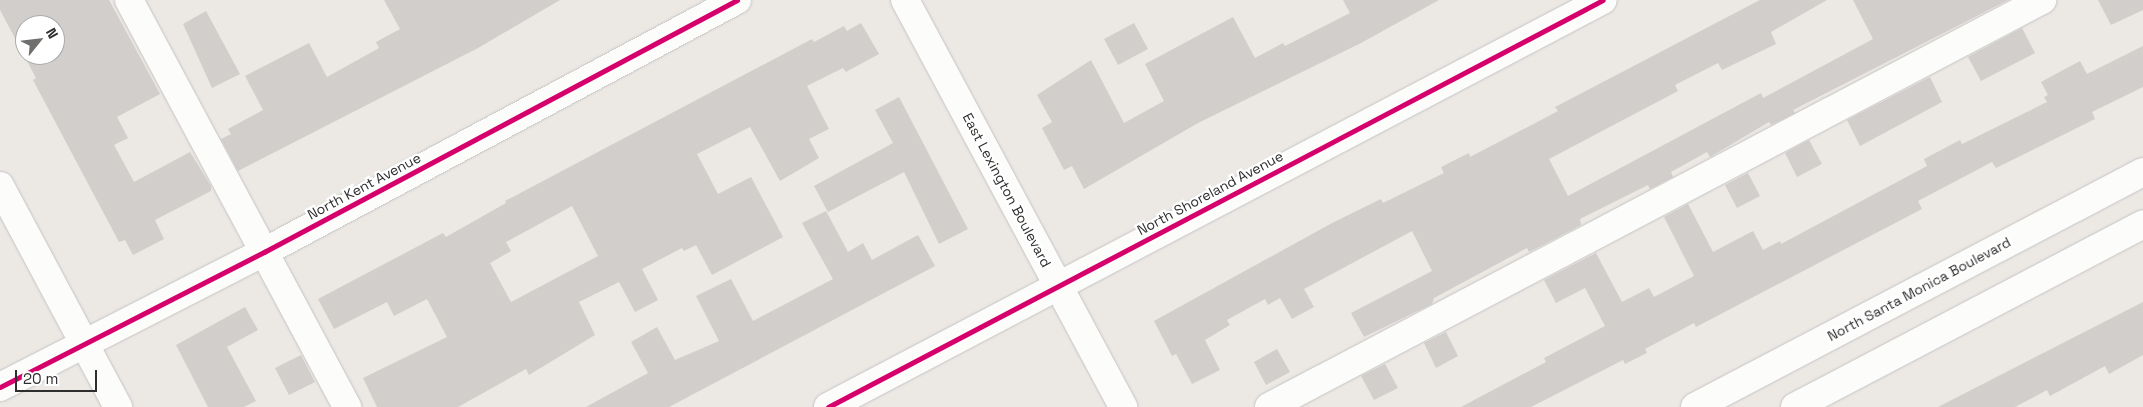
<!DOCTYPE html>
<html>
<head>
<meta charset="utf-8">
<style>
	body { margin:0 }
	#map { position:relative; width:2143px; height:407px; overflow:hidden; background:#ece8e4; font-family:"Space Grotesk",sans-serif }
	div>[style] { position:absolute }
	.building>* { inset:0; background:#d1cecb }
	.roads { filter:drop-shadow(0 0 1px #c5c4c5) drop-shadow(0 0 1px #c5c4c5) }
	.minor>* { height:28px; margin:-14px; padding:0 14px; transform-origin:14px; border-radius:14px; background:#fcfcfb }
	.cycleway>* { height:5px; margin:-2.5px; padding:0 2.5px; transform-origin:2.5px; border-radius:2.5px; background:#d6006c }
	span { translate:-50% -50%; white-space:nowrap; text-align:center; line-height:1.15; -webkit-text-stroke:4.5px #fff; paint-order:stroke }
	.street-label { font-size:14px; color:#2e2e2e }
	.north { position:absolute; left:15px; top:15px; width:50px; height:50px; box-sizing:border-box; background:#fff; border:1px solid #ababab; border-radius:50%; rotate:61deg; font-size:14px; font-weight:700; line-height:20px; text-align:center; color:#2e2e2e }
	.north::after { content:''; display:block; margin:auto; width:18px; height:22px; background:#706f6e; clip-path:polygon(50% 0,100% 100%,50% 72%,0 100%) }
	.scale { position:absolute; left:15px; top:370px; width:82px; height:22px; box-sizing:border-box; border:2px solid #2e2e2e; border-top:0; padding-left:6px; font-size:15px; line-height:18px; white-space:nowrap; color:#2e2e2e; -webkit-text-stroke:4px #fff; paint-order:stroke }
</style>
</head>
<body>
<div id="map">
	<div class="building">
		<i style="clip-path:polygon(evenodd,0 0,109px 0,160px 94px,117px 117px,128px 138px,114px 145px,134px 182px,190px 152px,211px 186px,211px 191px,155px 220px,164px 239px,133px 255px,125px 240px,119px 242px,33px 80px,36px 78px,0 10px,0 0,25px 25px,55px 25px,55px 55px,25px 55px,25px 25px)"></i>
		<i style="clip-path:polygon(384px 0,560px 0,478px 48px,238px 171px,221px 139px,231px 134px,228px 129px,263px 110px,245px 76px,309px 43px,327px 77px,379px 48px,376px 42px,400px 29px)"></i>
		<i style="clip-path:polygon(1343px 0,1439px 0,1361px 43px,1198px 123px,1084px 189px,1072px 166px,1064px 170px,1042px 128px,1052px 122px,1037px 95px,1091px 60px,1124px 123px,1164px 101px,1145px 64px,1233px 17px,1255px 58px,1283px 43px,1285px 46px,1350px 13px)"></i>
		<i style="clip-path:polygon(1760px 0,1827px 0,1771px 32px,1776px 44px,1722px 70px,1718px 63px,1675px 85px,1678px 91px,1549px 159px,1568px 196px,1761px 93px,1763px 98px,1873px 39px,1853px 0,2008px 0,1793px 110px,1795px 113px,1771px 125px,1769px 122px,1710px 157px,1707px 152px,1671px 172px,1673px 177px,1650px 189px,1648px 185px,1580px 219px,1581px 225px,1529px 252px,1527px 248px,1434px 298px,1432px 304px,1364px 337px,1351px 313px,1432px 271px,1412px 231px,1304px 289px,1314px 307px,1292px 319px,1280px 298px,1268px 305px,1265px 299px,1227px 320px,1230px 325px,1205px 340px,1220px 370px,1192px 384px,1176px 354px,1172px 356px,1154px 321px,1334px 222px,1381px 199px,1383px 203px,1444px 173px,1441px 167px,1469px 153px,1470px 157px,1543px 119px,1558px 111px,1555px 107px)"></i>
		<i style="clip-path:polygon(2098px 0,2143px 0,2143px 10px,2111px 25px)"></i>
		<i style="clip-path:polygon(206px 11px,240px 74px,212px 88px,183px 24px)"></i>
		<i style="clip-path:polygon(evenodd,861px 23px,879px 54px,846px 72px,843px 68px,807px 86px,829px 129px,809px 139px,819px 158px,780px 181px,750px 127px,697px 154px,718px 194px,751px 177px,783px 237px,712px 275px,696px 245px,684px 251px,682px 248px,642px 269px,658px 300px,635px 312px,619px 282px,579px 302px,595px 335px,529px 375px,526px 369px,458px 407px,377px 407px,363px 378px,447px 337px,427px 299px,394px 316px,387px 302px,334px 329px,318px 299px,443px 233px,446px 237px,506px 203px,505px 201px,812px 39px,814px 42px,844px 26px,847px 31px,861px 23px,572px 206px,598px 256px,511px 302px,490px 263px,511px 251px,506px 242px,572px 206px)"></i>
		<i style="clip-path:polygon(1134px 23px,1148px 49px,1118px 65px,1104px 39px)"></i>
		<i style="clip-path:polygon(2022px 28px,2035px 53px,1981px 81px,1968px 57px)"></i>
		<i style="clip-path:polygon(2143px 46px,2143px 87px,2092px 112px,2095px 119px,1996px 168px,1992px 162px,1918px 201px,1922px 209px,1874px 234px,1696px 327px,1694px 323px,1645px 349px,1647px 353px,1625px 364px,1623px 360px,1531px 407px,1461px 407px,1546px 362px,1544px 358px,1605px 326px,1585px 288px,1556px 303px,1544px 280px,1596px 253px,1622px 302px,1649px 288px,1654px 297px,1694px 276px,1664px 217px,1688px 204px,1713px 252px,1753px 231px,1763px 250px,1780px 241px,1781px 244px,1927px 166px,1924px 159px,1960px 140px,1962px 144px,2047px 102px,2044px 97px,2048px 95px,2041px 82px,2080px 61px,2087px 74px)"></i>
		<i style="clip-path:polygon(1930px 77px,1942px 102px,1860px 146px,1847px 120px)"></i>
		<i style="clip-path:polygon(899px 97px,968px 229px,939px 244px,904px 172px,828px 212px,814px 186px,893px 143px,875px 110px)"></i>
		<i style="clip-path:polygon(1809px 140px,1822px 164px,1797px 177px,1785px 153px)"></i>
		<i style="clip-path:polygon(1748px 173px,1760px 196px,1737px 208px,1725px 185px)"></i>
		<i style="clip-path:polygon(826px 211px,848px 252px,863px 243px,872px 260px,918px 235px,935px 266px,669px 407px,586px 407px,648px 373px,631px 342px,657px 327px,675px 360px,719px 341px,696px 296px,731px 279px,753px 321px,833px 279px,802px 223px)"></i>
		<i style="clip-path:polygon(2143px 302px,2143px 355px,2109px 374px,2105px 366px,2050px 396px,2047px 390px,2015px 407px,1938px 407px)"></i>
		<i style="clip-path:polygon(245px 307px,258px 330px,227px 347px,256px 401px,244px 407px,208px 407px,176px 345px)"></i>
		<i style="clip-path:polygon(1446px 332px,1458px 356px,1436px 368px,1424px 343px)"></i>
		<i style="clip-path:polygon(1277px 349px,1290px 372px,1266px 385px,1254px 362px)"></i>
		<i style="clip-path:polygon(301px 355px,315px 382px,289px 395px,275px 368px)"></i>
		<i style="clip-path:polygon(1385px 364px,1398px 388px,1374px 400px,1361px 376px)"></i>
	</div>
	<div class="roads">
		<div class="minor">
			<i style="left:129px;top:0;width:462px;rotate:61.8deg"></i>
			<i style="left:905px;top:0;width:462px;rotate:61.8deg"></i>
			<i style="left:0;top:186px;width:251px;rotate:61.9deg"></i>
			<i style="left:0;top:387px;width:297px;rotate:-27.1deg"></i>
			<i style="left:264px;top:252px;width:536px;rotate:-28.05deg"></i>
			<i style="left:828px;top:407px;width:875px;rotate:-27.71deg"></i>
			<i style="left:1269px;top:407px;width:874px;rotate:-27.77deg"></i>
			<i style="left:1695px;top:407px;width:506px;rotate:-27.68deg"></i>
			<i style="left:1795px;top:407px;width:393px;rotate:-27.7deg"></i>
		</div>
	</div>
	<div class="cycleway">
		<i style="left:0;top:387px;width:297px;rotate:-27.1deg"></i>
		<i style="left:264px;top:252px;width:536px;rotate:-28.05deg"></i>
		<i style="left:828px;top:407px;width:875px;rotate:-27.71deg"></i>
	</div>
	<div class="street-label">
		<span style="left:364px;top:186px;rotate:-28deg">North Kent Avenue</span>
		<span style="left:1007px;top:190px;rotate:62deg">East Lexington Boulevard</span>
		<span style="left:1210px;top:193px;rotate:-28deg">North Shoreland Avenue</span>
		<span style="left:1919px;top:289px;rotate:-28deg">North Santa Monica Boulevard</span>
	</div>
	<div class="north">N</div>
	<div class="scale">20 m</div>
</div>
</body>
</html>
